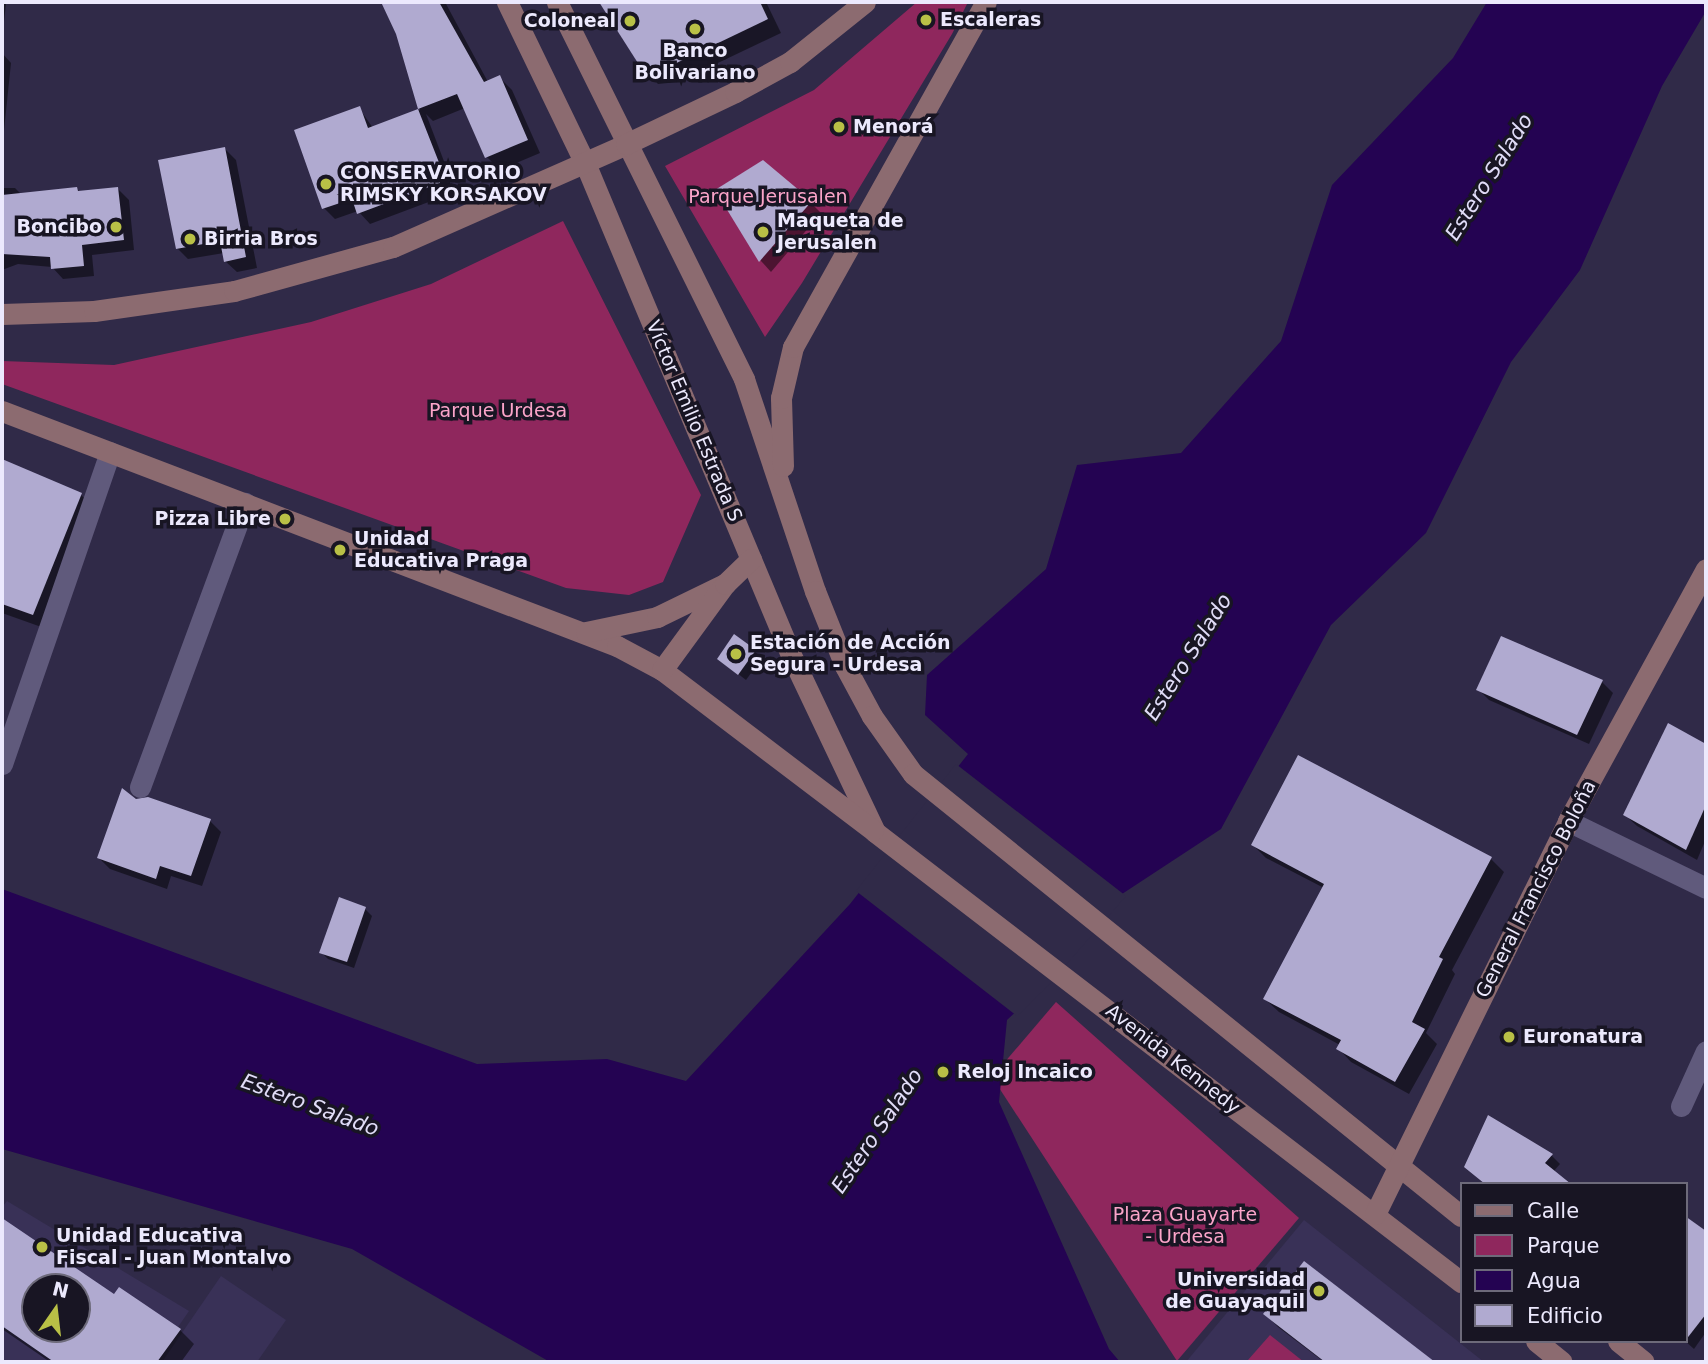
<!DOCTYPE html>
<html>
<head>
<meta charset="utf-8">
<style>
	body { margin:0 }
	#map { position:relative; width:1708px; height:1364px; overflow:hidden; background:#302a48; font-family:"DejaVu Sans",sans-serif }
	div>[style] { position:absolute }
	.built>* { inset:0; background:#393157 }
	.green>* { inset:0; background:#8f275d }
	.water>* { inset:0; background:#240352 }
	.pier>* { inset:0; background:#302a48 }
	.shadow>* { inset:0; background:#0007 }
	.building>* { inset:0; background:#b0aad0 }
	.street>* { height:21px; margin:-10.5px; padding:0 10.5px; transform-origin:10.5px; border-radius:10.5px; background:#605a7c }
	.secondary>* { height:21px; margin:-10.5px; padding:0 10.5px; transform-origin:10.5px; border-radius:10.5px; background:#8c6b70 }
	.dots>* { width:19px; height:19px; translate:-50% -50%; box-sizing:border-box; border:4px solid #181523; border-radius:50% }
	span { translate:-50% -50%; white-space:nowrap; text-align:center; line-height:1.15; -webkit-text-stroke:7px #181523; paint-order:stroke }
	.poi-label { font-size:19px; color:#ece9fd; font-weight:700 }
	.left { translate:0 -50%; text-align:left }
	.right { translate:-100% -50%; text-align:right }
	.park-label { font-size:19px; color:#fba4c9 }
	.street-label { font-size:19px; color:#ece9fd }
	.water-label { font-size:21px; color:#e1ddf8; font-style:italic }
	.frame { position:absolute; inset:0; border:4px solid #ece9fd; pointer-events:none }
	.legend { position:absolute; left:1460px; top:1182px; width:228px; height:161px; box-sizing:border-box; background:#181523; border:2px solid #6d6a7a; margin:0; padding:9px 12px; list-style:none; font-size:21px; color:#ece9fd }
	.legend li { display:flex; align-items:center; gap:14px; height:35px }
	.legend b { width:35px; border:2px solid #6d6a7a }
	.north { position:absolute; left:21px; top:1273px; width:70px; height:70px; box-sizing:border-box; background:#181523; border:2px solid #6d6a7a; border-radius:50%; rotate:14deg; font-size:19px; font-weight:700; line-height:28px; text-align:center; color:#ece9fd }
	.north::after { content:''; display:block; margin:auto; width:24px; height:32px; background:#b9c046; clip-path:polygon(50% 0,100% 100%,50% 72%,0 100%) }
</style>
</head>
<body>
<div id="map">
	<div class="built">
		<i style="clip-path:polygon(evenodd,7px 1201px,189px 1311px,154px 1362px,2px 1362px,2px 1207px,7px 1201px,35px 1287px,77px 1287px,77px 1329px,35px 1329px,35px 1287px)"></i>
		<i style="clip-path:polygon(1304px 1220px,1484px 1362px,1186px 1362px)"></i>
		<i style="clip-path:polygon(221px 1276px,286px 1320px,257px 1362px,162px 1362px)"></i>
	</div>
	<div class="green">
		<i style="clip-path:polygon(917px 2px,968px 2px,952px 34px,802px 283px,765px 337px,665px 166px,814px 90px)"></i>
		<i style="clip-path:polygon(563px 221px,701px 495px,663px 582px,629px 595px,566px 588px,2px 384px,2px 361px,114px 365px,311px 322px,431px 284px)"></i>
		<i style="clip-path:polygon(1056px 1002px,1299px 1218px,1177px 1361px,992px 1077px)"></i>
		<i style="clip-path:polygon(1270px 1335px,1304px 1362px,1248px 1360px)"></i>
	</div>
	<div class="water">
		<i style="clip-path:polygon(1487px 2px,1706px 2px,1706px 11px,1662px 86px,1580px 270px,1511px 362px,1426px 533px,1331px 625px,1221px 829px,1122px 894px,1042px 987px,1007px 1020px,999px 1102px,1109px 1349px,1120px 1362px,550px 1362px,352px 1249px,2px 1149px,2px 889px,477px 1064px,607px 1059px,686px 1081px,850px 904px,968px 754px,925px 715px,927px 675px,1046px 569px,1077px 465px,1181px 453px,1281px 341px,1332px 185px,1453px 58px)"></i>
	</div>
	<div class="pier">
		<i style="clip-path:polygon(956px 764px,1126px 896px,1044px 990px,1017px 1016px,856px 891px)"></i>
	</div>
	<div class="shadow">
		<i style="clip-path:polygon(2px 2px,6px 4px,2px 38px)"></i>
		<i style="clip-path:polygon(383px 2px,445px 2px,488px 82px,499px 77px,512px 90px,540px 153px,500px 170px,487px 157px,465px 108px,433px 121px,426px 114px,450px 177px,450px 194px,370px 224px,358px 211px,335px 219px,324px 208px,359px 108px,373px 128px,420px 110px,398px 33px)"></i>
		<i style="clip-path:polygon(602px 2px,766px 2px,781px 33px,678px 82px,658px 84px,644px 70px)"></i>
		<i style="clip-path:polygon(2px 53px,11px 63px,3px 140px,2px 140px)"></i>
		<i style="clip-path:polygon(225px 149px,236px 160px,257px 268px,237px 272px,225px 261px,224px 253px,188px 259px,177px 248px)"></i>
		<i style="clip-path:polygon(2px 188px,15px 188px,22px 195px,77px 189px,80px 192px,118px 189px,129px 200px,134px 250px,92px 255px,94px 276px,63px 279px,52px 267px,18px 264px,2px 270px)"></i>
		<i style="clip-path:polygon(717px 190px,810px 202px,821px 213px,771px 272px,761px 261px)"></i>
		<i style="clip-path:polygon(2px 461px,81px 495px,96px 509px,47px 629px,2px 613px)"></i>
		<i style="clip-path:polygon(1502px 638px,1602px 682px,1613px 693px,1589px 744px,1489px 700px,1478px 689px)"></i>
		<i style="clip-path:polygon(754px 651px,762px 658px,746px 680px,719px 659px)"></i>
		<i style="clip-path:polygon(1668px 726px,1706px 746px,1706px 839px,1697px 860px,1637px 826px,1625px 815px)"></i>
		<i style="clip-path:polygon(1299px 757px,1491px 859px,1504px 872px,1452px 970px,1455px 974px,1426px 1033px,1437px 1044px,1409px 1094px,1351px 1062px,1338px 1048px,1340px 1045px,1279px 1012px,1265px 999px,1324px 888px,1266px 858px,1253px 845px)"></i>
		<i style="clip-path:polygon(136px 801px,210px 821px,221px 832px,202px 886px,171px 876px,167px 889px,110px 869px,99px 858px)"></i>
		<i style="clip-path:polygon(365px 909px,372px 916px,354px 968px,328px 959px,321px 952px)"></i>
		<i style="clip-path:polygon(1552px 1156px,1560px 1164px,1553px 1172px,1485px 1184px,1466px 1167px)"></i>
		<i style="clip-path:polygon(1685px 1219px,1706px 1231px,1706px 1332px,1694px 1349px,1685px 1341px)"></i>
		<i style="clip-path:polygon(evenodd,2px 1220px,114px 1297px,180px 1330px,194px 1344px,181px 1362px,50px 1362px,2px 1329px,2px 1220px,35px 1287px,77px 1287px,77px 1329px,35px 1329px,35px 1287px)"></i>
		<i style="clip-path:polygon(1304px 1263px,1432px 1362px,1324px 1362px,1278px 1327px,1265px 1314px)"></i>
	</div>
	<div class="building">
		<i style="clip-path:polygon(381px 2px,439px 2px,484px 82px,500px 75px,528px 140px,485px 158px,457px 94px,418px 109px,396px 34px)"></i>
		<i style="clip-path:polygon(599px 2px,760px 2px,768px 19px,664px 69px,643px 71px)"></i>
		<i style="clip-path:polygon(360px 106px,368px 128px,418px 109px,440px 165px,440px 183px,357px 214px,352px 199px,322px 209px,294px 130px)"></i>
		<i style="clip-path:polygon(225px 147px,246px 257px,224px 262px,220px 241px,176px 249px,158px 160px)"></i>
		<i style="clip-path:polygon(763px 160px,812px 201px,759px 262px,715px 190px)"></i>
		<i style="clip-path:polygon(77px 187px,78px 191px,118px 187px,124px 240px,82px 245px,84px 266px,51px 269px,50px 257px,2px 254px,2px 195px)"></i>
		<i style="clip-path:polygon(2px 459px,82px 493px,33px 615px,2px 604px)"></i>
		<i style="clip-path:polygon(734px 634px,756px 650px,738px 675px,717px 659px)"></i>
		<i style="clip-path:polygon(1501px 636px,1603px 680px,1577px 735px,1476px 690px)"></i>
		<i style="clip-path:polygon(1668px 723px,1706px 744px,1706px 805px,1686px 850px,1623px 815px)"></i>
		<i style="clip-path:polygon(1298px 755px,1492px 857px,1439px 957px,1443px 959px,1412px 1022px,1425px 1029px,1395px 1082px,1336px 1049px,1341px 1040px,1263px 999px,1324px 884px,1251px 845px)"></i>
		<i style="clip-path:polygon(122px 788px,136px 799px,148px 797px,211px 819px,191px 876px,160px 866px,156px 879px,97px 858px)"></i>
		<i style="clip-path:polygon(339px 897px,366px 907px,347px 962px,319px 953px)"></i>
		<i style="clip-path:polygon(1488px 1115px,1553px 1154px,1545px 1163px,1571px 1184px,1485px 1184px,1464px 1167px)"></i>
		<i style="clip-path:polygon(1685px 1216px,1706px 1231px,1706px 1314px,1685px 1341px)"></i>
		<i style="clip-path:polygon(evenodd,2px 1218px,114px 1294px,119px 1287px,181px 1329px,157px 1362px,54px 1362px,2px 1326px,2px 1218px,35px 1287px,77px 1287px,77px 1329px,35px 1329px,35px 1287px)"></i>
		<i style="clip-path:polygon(1304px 1261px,1435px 1362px,1325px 1362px,1263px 1314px)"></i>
	</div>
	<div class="street">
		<i style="left:2px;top:764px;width:330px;rotate:-70.9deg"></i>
		<i style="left:140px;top:787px;width:303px;rotate:-69.7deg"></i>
		<i style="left:1568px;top:821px;width:153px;rotate:25.9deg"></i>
		<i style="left:1681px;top:1106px;width:60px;rotate:-65.6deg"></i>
	</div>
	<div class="secondary">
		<i style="left:507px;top:2px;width:179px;rotate:64.2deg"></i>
		<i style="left:585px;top:163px;width:533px;rotate:67.28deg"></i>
		<i style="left:791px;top:655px;width:196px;rotate:64.6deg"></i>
		<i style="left:875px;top:832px;width:739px;rotate:37.52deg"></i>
		<i style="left:557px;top:2px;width:421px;rotate:63.6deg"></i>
		<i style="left:744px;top:379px;width:224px;rotate:71.5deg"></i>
		<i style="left:815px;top:591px;width:81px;rotate:68.2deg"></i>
		<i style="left:845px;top:666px;width:57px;rotate:61.6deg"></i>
		<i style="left:872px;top:716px;width:71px;rotate:54.7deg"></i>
		<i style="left:913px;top:774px;width:704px;rotate:38.89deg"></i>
		<i style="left:2px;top:314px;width:92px;rotate:-1.9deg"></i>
		<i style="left:94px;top:311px;width:141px;rotate:-8.1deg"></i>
		<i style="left:234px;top:291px;width:165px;rotate:-15.5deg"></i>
		<i style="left:393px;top:247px;width:255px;rotate:-23.8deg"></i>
		<i style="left:626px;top:144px;width:121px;rotate:-25.5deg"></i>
		<i style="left:735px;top:92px;width:63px;rotate:-28.6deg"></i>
		<i style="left:790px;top:62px;width:96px;rotate:-38.7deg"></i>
		<i style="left:2px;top:411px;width:658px;rotate:20.91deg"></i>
		<i style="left:617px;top:646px;width:51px;rotate:28.1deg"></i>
		<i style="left:662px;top:670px;width:265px;rotate:37.2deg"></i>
		<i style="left:783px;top:466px;width:68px;rotate:-91.7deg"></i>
		<i style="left:781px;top:398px;width:52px;rotate:-76.8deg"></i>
		<i style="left:793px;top:347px;width:395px;rotate:-60.8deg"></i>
		<i style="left:586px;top:632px;width:73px;rotate:-11.9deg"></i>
		<i style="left:657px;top:617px;width:76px;rotate:-25.9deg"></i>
		<i style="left:662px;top:670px;width:107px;rotate:-53.8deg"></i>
		<i style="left:725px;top:584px;width:36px;rotate:-44deg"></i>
		<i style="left:1375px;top:1214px;width:438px;rotate:-63.8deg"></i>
		<i style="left:1568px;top:821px;width:287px;rotate:-61.3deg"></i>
		<i style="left:1536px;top:1341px;width:33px;rotate:39deg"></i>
		<i style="left:1618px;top:1341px;width:33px;rotate:39deg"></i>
	</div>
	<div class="dots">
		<i style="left:926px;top:20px;background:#b9c046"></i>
		<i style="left:630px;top:21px;background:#b9c046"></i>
		<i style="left:695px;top:29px;background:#b9c046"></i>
		<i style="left:839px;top:127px;background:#b9c046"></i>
		<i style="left:326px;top:184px;background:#b9c046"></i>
		<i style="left:116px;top:227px;background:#b9c046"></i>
		<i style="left:763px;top:232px;background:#b9c046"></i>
		<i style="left:190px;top:239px;background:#b9c046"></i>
		<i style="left:285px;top:519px;background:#b9c046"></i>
		<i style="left:340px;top:550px;background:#b9c046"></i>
		<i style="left:736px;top:654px;background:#b9c046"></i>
		<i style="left:1509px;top:1037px;background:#b9c046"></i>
		<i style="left:943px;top:1072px;background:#b9c046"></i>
		<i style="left:42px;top:1247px;background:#b9c046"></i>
		<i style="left:1319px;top:1291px;background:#b9c046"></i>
	</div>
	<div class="poi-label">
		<span class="left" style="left:940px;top:20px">Escaleras</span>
		<span class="right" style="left:616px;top:21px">Coloneal</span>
		<span style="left:695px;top:62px">Banco<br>Bolivariano</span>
		<span class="left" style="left:853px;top:127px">Menorá</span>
		<span class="left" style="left:340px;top:184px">CONSERVATORIO<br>RIMSKY KORSAKOV</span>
		<span class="left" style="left:777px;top:232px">Maqueta de<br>Jerusalen</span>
		<span class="right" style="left:102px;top:227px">Boncibo</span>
		<span class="left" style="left:204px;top:239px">Birria Bros</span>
		<span class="right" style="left:271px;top:519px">Pizza Libre</span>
		<span class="left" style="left:354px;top:550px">Unidad<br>Educativa Praga</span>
		<span class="left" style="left:750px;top:654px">Estación de Acción<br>Segura - Urdesa</span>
		<span class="left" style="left:1523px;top:1037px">Euronatura</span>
		<span class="left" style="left:957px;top:1072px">Reloj Incaico</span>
		<span class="left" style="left:56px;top:1247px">Unidad Educativa<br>Fiscal - Juan Montalvo</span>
		<span class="right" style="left:1305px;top:1291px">Universidad<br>de Guayaquil</span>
	</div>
	<div class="park-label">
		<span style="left:768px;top:197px">Parque Jerusalen</span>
		<span style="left:498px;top:411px">Parque Urdesa</span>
		<span style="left:1185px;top:1226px">Plaza Guayarte<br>- Urdesa</span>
	</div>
	<div class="street-label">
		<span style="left:694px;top:421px;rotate:67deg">Víctor Emilio Estrada S</span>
		<span style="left:1536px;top:889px;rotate:-63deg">General Francisco Boloña</span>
		<span style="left:1173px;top:1059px;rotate:38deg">Avenida Kennedy</span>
	</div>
	<div class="water-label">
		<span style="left:1489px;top:177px;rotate:-58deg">Estero Salado</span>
		<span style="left:1188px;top:657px;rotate:-58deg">Estero Salado</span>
		<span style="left:310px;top:1105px;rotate:20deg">Estero Salado</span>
		<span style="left:877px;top:1131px;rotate:-56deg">Estero Salado</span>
	</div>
	<div class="frame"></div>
	<ul class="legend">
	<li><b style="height:9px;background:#8c6b70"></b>Calle</li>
	<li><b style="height:19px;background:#8f275d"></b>Parque</li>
	<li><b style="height:19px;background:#240352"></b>Agua</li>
	<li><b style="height:19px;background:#b0aad0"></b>Edificio</li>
	</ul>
	<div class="north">N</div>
</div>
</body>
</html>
